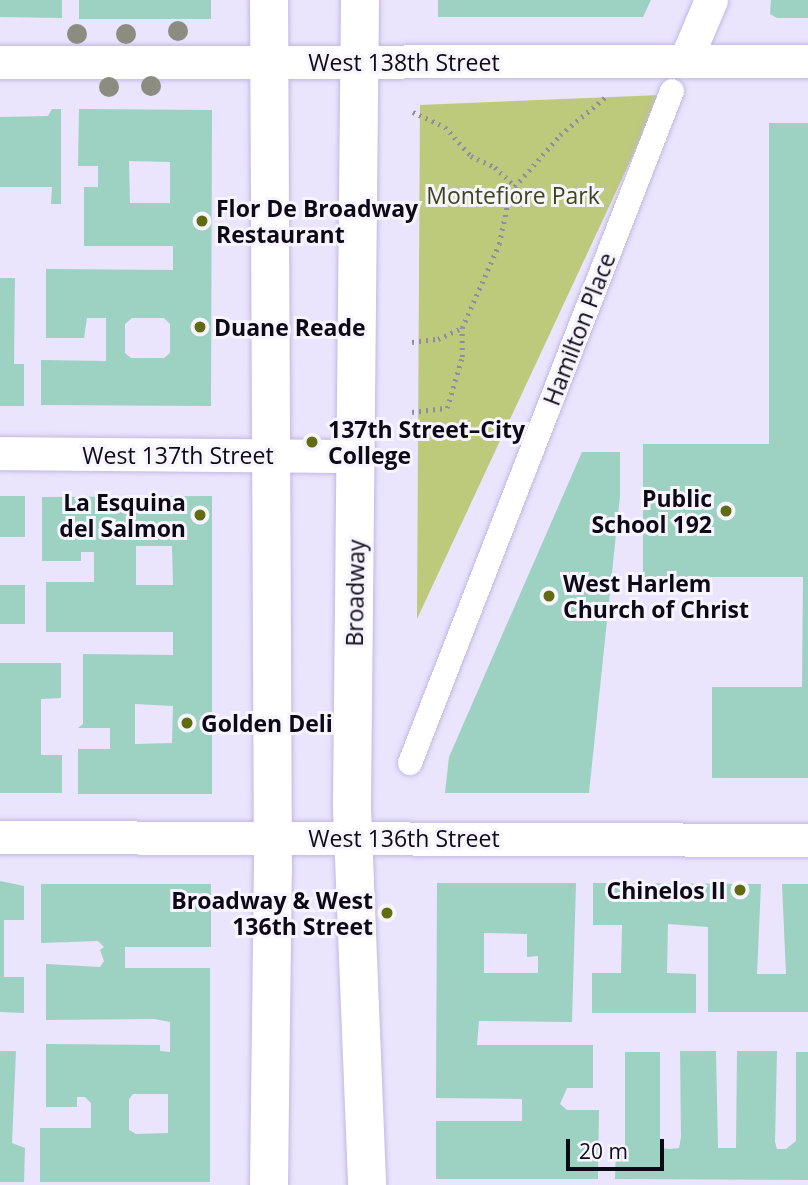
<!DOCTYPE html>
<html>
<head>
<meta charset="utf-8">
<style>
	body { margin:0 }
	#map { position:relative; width:808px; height:1185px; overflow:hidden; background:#eae4fd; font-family:"Open Sans",sans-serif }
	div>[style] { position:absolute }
	.green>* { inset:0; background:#bdc97b }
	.building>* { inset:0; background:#9dd1c2 }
	.path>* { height:4.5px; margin-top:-2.25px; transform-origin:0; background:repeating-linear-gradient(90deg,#928ca1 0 2px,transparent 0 7px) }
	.roads { filter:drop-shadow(0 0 2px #c2b8e1) drop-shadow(0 0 2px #c2b8e1) }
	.pedestrian>* { height:24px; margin:-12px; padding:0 12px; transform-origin:12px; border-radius:12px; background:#fff }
	.minor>* { height:33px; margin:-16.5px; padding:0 16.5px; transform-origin:16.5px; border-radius:16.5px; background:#fff }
	.primary>* { height:38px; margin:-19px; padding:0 19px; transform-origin:19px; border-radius:19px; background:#fff }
	.trees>* { width:20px; height:20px; margin:-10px; border-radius:50%; background:#8c8c81 }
	.dots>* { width:19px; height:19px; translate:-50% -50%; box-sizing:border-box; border:4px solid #f6f4fc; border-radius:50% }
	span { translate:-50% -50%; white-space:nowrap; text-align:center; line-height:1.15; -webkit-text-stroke:6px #f6f4fc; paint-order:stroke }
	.street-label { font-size:23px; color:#0d0917 }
	.park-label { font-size:23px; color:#3f441c }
	.poi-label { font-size:23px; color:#0d0917; font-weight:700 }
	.left { translate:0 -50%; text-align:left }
	.right { translate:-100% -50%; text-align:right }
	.scale { position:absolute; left:566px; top:1139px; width:98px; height:32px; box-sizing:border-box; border:4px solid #0d0917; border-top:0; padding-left:9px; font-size:21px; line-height:24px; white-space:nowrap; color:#0d0917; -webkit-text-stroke:5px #f6f4fc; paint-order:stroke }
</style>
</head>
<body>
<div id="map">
	<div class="green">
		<i style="clip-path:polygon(661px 95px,417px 619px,420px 105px)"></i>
	</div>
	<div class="building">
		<i style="clip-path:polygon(0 0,62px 0,62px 18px,0 17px)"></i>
		<i style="clip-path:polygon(79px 0,211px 0,211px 19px,79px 19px)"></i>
		<i style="clip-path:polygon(438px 0,651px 0,643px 17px,438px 17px)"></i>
		<i style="clip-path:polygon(771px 0,808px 0,808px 18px,777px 18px,770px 14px)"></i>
		<i style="clip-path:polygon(52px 109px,61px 109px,61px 204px,51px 204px,52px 187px,0 187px,0 117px,48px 116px)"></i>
		<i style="clip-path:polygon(evenodd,79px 109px,212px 110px,211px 406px,41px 405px,41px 360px,106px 361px,106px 318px,87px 318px,84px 338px,46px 338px,46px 269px,173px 270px,173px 246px,84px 246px,84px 187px,98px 187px,98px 166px,78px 166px,79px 109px,129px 161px,170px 162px,170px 203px,130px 203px,129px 161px,79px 109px,132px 318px,164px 318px,170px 324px,170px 353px,164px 358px,131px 358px,125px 353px,125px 324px,132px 318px)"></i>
		<i style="clip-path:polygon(769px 123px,808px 123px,808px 778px,712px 778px,712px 687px,802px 687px,803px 577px,643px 577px,643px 444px,769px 444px)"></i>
		<i style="clip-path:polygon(0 278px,15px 278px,14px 364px,24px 364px,24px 406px,0 406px)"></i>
		<i style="clip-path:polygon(582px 452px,620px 452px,620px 496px,589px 793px,445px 793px,449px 757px)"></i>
		<i style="clip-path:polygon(0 496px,25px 496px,25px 537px,0 537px)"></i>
		<i style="clip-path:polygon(evenodd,212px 496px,212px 794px,78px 794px,78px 749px,110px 749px,110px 728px,78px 728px,83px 724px,83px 654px,173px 655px,173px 632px,46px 632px,46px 582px,94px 582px,94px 552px,81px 552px,81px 561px,42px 561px,42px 497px,212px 496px,136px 546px,172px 546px,173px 585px,136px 585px,136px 546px,212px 496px,135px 704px,173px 706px,172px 743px,135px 744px,135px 704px)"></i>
		<i style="clip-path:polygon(0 585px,25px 585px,25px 624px,0 624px)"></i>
		<i style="clip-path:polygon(0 663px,61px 663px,61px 698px,41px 699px,41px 755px,62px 755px,62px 793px,0 793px)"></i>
		<i style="clip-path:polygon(0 881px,24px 886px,24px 920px,4px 920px,4px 977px,24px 977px,24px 1013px,0 1012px)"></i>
		<i style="clip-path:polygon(evenodd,437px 883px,576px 883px,572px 1022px,479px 1021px,477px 1045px,593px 1045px,593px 1088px,567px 1088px,560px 1104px,567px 1110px,599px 1110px,598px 1179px,436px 1179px,436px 1121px,522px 1121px,522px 1099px,436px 1098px,437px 883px,484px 933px,527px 934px,527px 957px,538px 956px,538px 973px,484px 973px,484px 933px)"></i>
		<i style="clip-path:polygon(593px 883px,761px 884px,757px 974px,786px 974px,782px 884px,808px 884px,808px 1012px,708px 1012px,708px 927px,668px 924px,667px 973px,696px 974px,696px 1013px,592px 1013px,592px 973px,621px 973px,622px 925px,593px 925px)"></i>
		<i style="clip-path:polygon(evenodd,41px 884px,211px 884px,211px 947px,125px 947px,125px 968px,210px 968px,210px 1182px,40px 1182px,40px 1128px,91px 1128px,91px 1103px,85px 1097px,77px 1097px,77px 1107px,46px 1107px,46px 1044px,160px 1045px,160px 1051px,170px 1052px,170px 1022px,154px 1019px,46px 1020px,46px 964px,100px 967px,104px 961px,100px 950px,104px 947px,98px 941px,41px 943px,41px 884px,133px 1094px,168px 1094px,168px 1133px,136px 1134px,129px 1130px,129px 1099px,133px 1094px)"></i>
		<i style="clip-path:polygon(0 1051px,16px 1051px,12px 1143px,25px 1148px,24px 1182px,0 1182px)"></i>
		<i style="clip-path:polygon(680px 1051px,716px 1051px,718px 1148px,736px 1148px,737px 1051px,777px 1051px,775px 1142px,777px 1149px,786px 1149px,796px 1141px,796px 1052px,808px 1052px,808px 1180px,615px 1179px,616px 1148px,625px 1148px,625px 1052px,660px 1052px,660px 1148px,670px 1149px,679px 1148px,681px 1137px)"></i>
	</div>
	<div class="path">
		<i style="left:413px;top:112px;width:35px;rotate:25deg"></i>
		<i style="left:445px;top:127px;width:39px;rotate:48deg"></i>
		<i style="left:471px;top:156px;width:26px;rotate:25deg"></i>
		<i style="left:495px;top:167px;width:28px;rotate:44deg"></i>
		<i style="left:412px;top:342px;width:26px;rotate:-7deg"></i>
		<i style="left:438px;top:339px;width:26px;rotate:-25deg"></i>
		<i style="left:462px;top:328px;width:92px;rotate:-66.2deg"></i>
		<i style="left:499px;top:244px;width:53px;rotate:-78.1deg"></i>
		<i style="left:510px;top:192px;width:76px;rotate:-48.7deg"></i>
		<i style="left:560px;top:135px;width:62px;rotate:-39.8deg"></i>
		<i style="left:412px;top:412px;width:35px;rotate:-7deg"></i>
		<i style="left:447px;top:408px;width:53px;rotate:-73.6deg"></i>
		<i style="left:462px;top:357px;width:29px;rotate:-90deg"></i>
	</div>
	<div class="roads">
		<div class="pedestrian">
			<i style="left:410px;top:763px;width:721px;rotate:-68.7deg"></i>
		</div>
		<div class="minor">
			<i style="left:685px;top:61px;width:66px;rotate:-66.9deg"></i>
			<i style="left:0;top:62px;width:808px;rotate:-0.07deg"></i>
			<i style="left:0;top:453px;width:357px;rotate:0.5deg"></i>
			<i style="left:0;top:837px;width:808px;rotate:0.21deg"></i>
		</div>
		<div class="primary">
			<i style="left:360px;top:0;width:808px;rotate:90.57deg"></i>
			<i style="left:352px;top:808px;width:377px;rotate:87.7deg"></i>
			<i style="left:269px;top:1185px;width:314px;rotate:-89.3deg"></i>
			<i style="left:273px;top:871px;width:871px;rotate:-90.26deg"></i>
		</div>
	</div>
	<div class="trees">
		<i style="left:178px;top:31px"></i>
		<i style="left:77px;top:34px"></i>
		<i style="left:126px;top:34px"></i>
		<i style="left:151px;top:86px"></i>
		<i style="left:109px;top:87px"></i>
	</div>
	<div class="dots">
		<i style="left:202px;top:221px;background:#616b11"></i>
		<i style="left:200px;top:327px;background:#616b11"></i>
		<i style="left:312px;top:442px;background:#616b11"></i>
		<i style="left:726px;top:511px;background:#616b11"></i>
		<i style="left:200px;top:515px;background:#616b11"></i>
		<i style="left:549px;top:596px;background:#616b11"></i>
		<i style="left:187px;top:723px;background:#616b11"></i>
		<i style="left:740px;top:890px;background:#616b11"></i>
		<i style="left:387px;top:913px;background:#616b11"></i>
	</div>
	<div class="street-label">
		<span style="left:404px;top:62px">West 138th Street</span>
		<span style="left:579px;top:329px;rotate:-69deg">Hamilton Place</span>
		<span style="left:178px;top:455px">West 137th Street</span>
		<span style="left:355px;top:593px;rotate:-89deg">Broadway</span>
		<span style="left:404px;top:838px">West 136th Street</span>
	</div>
	<div class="park-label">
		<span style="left:513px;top:195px">Montefiore Park</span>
	</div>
	<div class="poi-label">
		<span class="left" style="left:216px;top:221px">Flor De Broadway<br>Restaurant</span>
		<span class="left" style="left:214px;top:327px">Duane Reade</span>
		<span class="left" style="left:328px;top:442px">137th Street–City<br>College</span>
		<span class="right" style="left:712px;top:511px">Public<br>School 192</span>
		<span class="right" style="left:186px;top:515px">La Esquina<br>del Salmon</span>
		<span class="left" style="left:563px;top:596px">West Harlem<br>Church of Christ</span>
		<span class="left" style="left:201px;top:723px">Golden Deli</span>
		<span class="right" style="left:726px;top:890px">Chinelos II</span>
		<span class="right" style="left:373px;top:913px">Broadway &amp; West<br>136th Street</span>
	</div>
	<div class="scale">20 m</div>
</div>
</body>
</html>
